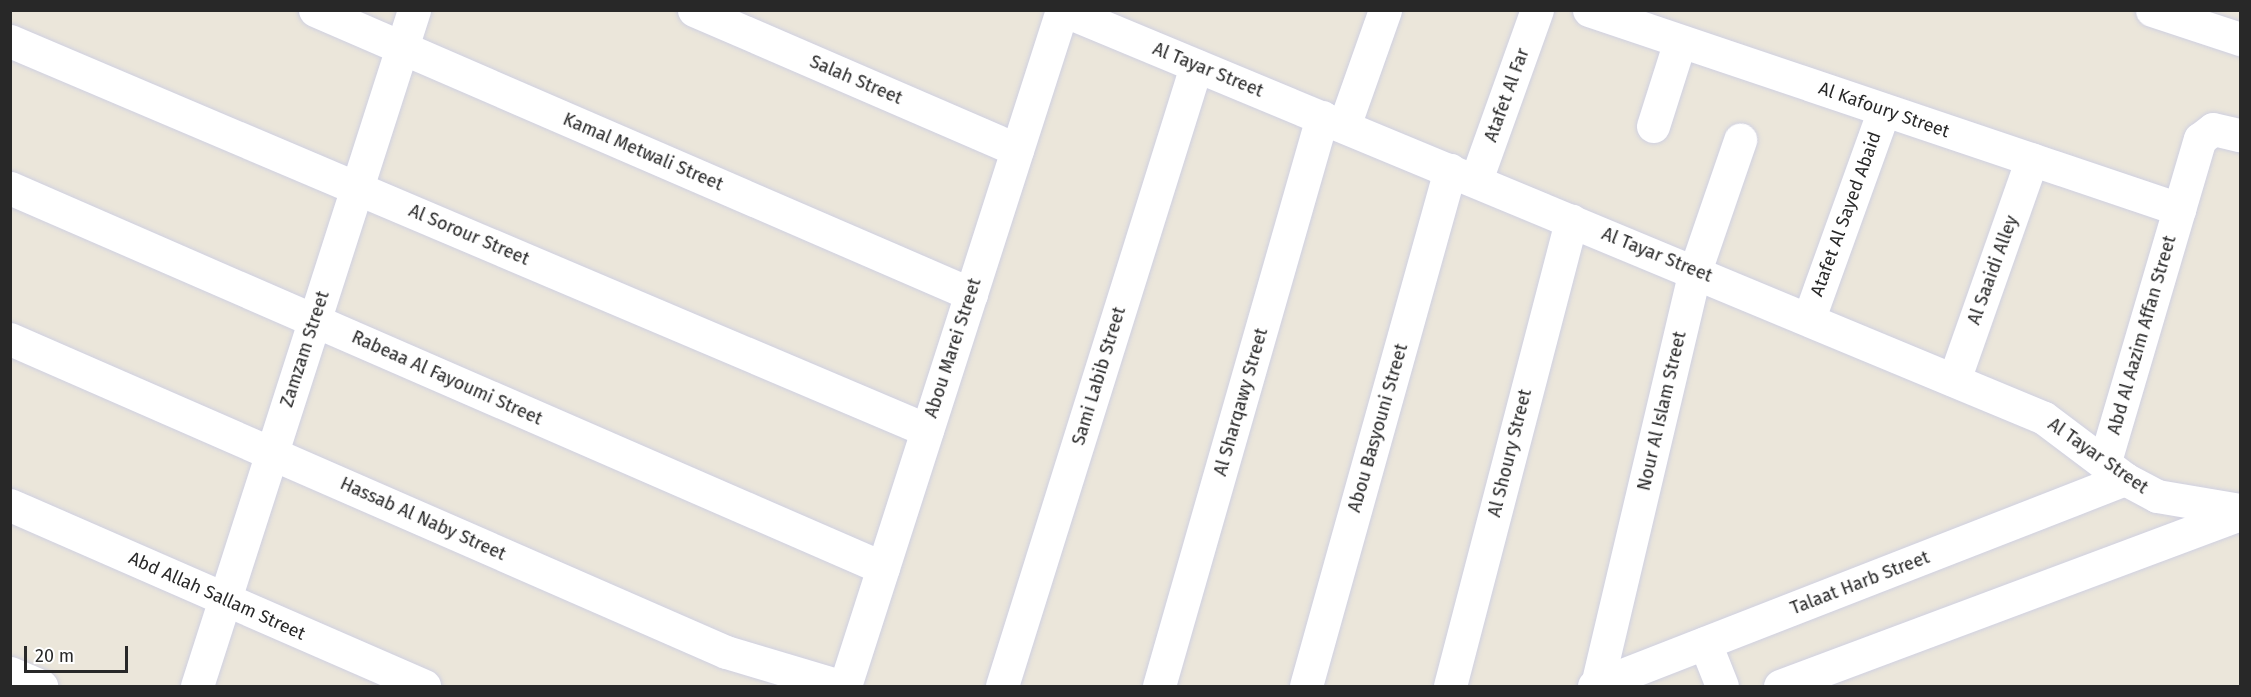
<!DOCTYPE html>
<html>
<head>
<meta charset="utf-8">
<style>
	body { margin:0 }
	#map { position:relative; width:2251px; height:697px; overflow:hidden; background:#ebe6da; font-family:"Fira Sans",sans-serif }
	div>[style] { position:absolute }
	.roads { filter:drop-shadow(0 0 2px #cfd0e1) drop-shadow(0 0 2px #cfd0e1) }
	.minor>* { height:33px; margin:-16.5px; padding:0 16.5px; transform-origin:16.5px; border-radius:16.5px; background:#fff }
	span { translate:-50% -50%; white-space:nowrap; text-align:center; line-height:1.15; -webkit-text-stroke:5px #fff; paint-order:stroke }
	.street-label { font-size:18px; color:#282828 }
	.frame { position:absolute; inset:0; border:12px solid #282828; pointer-events:none }
	.scale { position:absolute; left:24px; top:646px; width:104px; height:27px; box-sizing:border-box; border:3px solid #282828; border-top:0; padding-left:8px; font-size:18px; line-height:21px; white-space:nowrap; color:#282828; -webkit-text-stroke:4px #fff; paint-order:stroke }
</style>
</head>
<body>
<div id="map">
	<div class="roads">
		<div class="minor">
			<i style="left:315px;top:10px;width:715px;rotate:23.41deg"></i>
			<i style="left:694px;top:10px;width:352px;rotate:23.4deg"></i>
			<i style="left:1063px;top:10px;width:1062px;rotate:22.58deg"></i>
			<i style="left:2044px;top:418px;width:101px;rotate:37deg"></i>
			<i style="left:2125px;top:479px;width:36px;rotate:28deg"></i>
			<i style="left:2157px;top:496px;width:84px;rotate:9.6deg"></i>
			<i style="left:1589px;top:10px;width:623px;rotate:18.64deg"></i>
			<i style="left:2152px;top:10px;width:93px;rotate:18.2deg"></i>
			<i style="left:10px;top:41px;width:996px;rotate:22.99deg"></i>
			<i style="left:1344px;top:126px;width:123px;rotate:-70.5deg"></i>
			<i style="left:1653px;top:126px;width:89px;rotate:-72.4deg"></i>
			<i style="left:1476px;top:180px;width:181px;rotate:-70.3deg"></i>
			<i style="left:10px;top:188px;width:952px;rotate:23.52deg"></i>
			<i style="left:1809px;top:318px;width:221px;rotate:-70.2deg"></i>
			<i style="left:10px;top:339px;width:781px;rotate:23.61deg"></i>
			<i style="left:726px;top:652px;width:119px;rotate:16.6deg"></i>
			<i style="left:1954px;top:380px;width:234px;rotate:-70.6deg"></i>
			<i style="left:2105px;top:461px;width:336px;rotate:-73.6deg"></i>
			<i style="left:2200px;top:139px;width:16px;rotate:-38deg"></i>
			<i style="left:2213px;top:129px;width:28px;rotate:13deg"></i>
			<i style="left:10px;top:505px;width:452px;rotate:23.6deg"></i>
			<i style="left:1705px;top:643px;width:46px;rotate:68.4deg"></i>
			<i style="left:10px;top:673px;width:34px;rotate:23deg"></i>
			<i style="left:1597px;top:685px;width:425px;rotate:-76.7deg"></i>
			<i style="left:1695px;top:271px;width:139px;rotate:-71deg"></i>
			<i style="left:197px;top:686px;width:710px;rotate:-72.2deg"></i>
			<i style="left:845px;top:686px;width:710px;rotate:-72.2deg"></i>
			<i style="left:1002px;top:686px;width:650px;rotate:-72.62deg"></i>
			<i style="left:1159px;top:686px;width:592px;rotate:-74.01deg"></i>
			<i style="left:1306px;top:686px;width:536px;rotate:-74.41deg"></i>
			<i style="left:1450px;top:686px;width:481px;rotate:-75.4deg"></i>
			<i style="left:1594px;top:686px;width:570px;rotate:-21.3deg"></i>
			<i style="left:1780px;top:686px;width:491px;rotate:-20.5deg"></i>
		</div>
	</div>
	<div class="street-label">
		<span style="left:1208px;top:70px;rotate:22deg">Al Tayar Street</span>
		<span style="left:856px;top:80px;rotate:23deg">Salah Street</span>
		<span style="left:1507px;top:95px;rotate:-70deg">Atafet Al Far</span>
		<span style="left:1884px;top:110px;rotate:19deg">Al Kafoury Street</span>
		<span style="left:643px;top:152px;rotate:23deg">Kamal Metwali Street</span>
		<span style="left:1846px;top:214px;rotate:-70deg">Atafet Al Sayed Abaid</span>
		<span style="left:469px;top:235px;rotate:23deg">Al Sorour Street</span>
		<span style="left:1657px;top:255px;rotate:22deg">Al Tayar Street</span>
		<span style="left:1993px;top:270px;rotate:-70deg">Al Saaidi Alley</span>
		<span style="left:2142px;top:335px;rotate:-74deg">Abd Al Aazim Affan Street</span>
		<span style="left:953px;top:348px;rotate:-72deg">Abou Marei Street</span>
		<span style="left:305px;top:349px;rotate:-72deg">Zamzam Street</span>
		<span style="left:1099px;top:376px;rotate:-73deg">Sami Labib Street</span>
		<span style="left:447px;top:378px;rotate:24deg">Rabeaa Al Fayoumi Street</span>
		<span style="left:1241px;top:402px;rotate:-74deg">Al Sharqawy Street</span>
		<span style="left:1662px;top:411px;rotate:-77deg">Nour Al Islam Street</span>
		<span style="left:1378px;top:428px;rotate:-74deg">Abou Basyouni Street</span>
		<span style="left:1510px;top:453px;rotate:-76deg">Al Shoury Street</span>
		<span style="left:2098px;top:456px;rotate:35deg">Al Tayar Street</span>
		<span style="left:423px;top:519px;rotate:24deg">Hassab Al Naby Street</span>
		<span style="left:1860px;top:583px;rotate:-21deg">Talaat Harb Street</span>
		<span style="left:217px;top:596px;rotate:24deg">Abd Allah Sallam Street</span>
	</div>
	<div class="frame"></div>
	<div class="scale">20 m</div>
</div>
</body>
</html>
